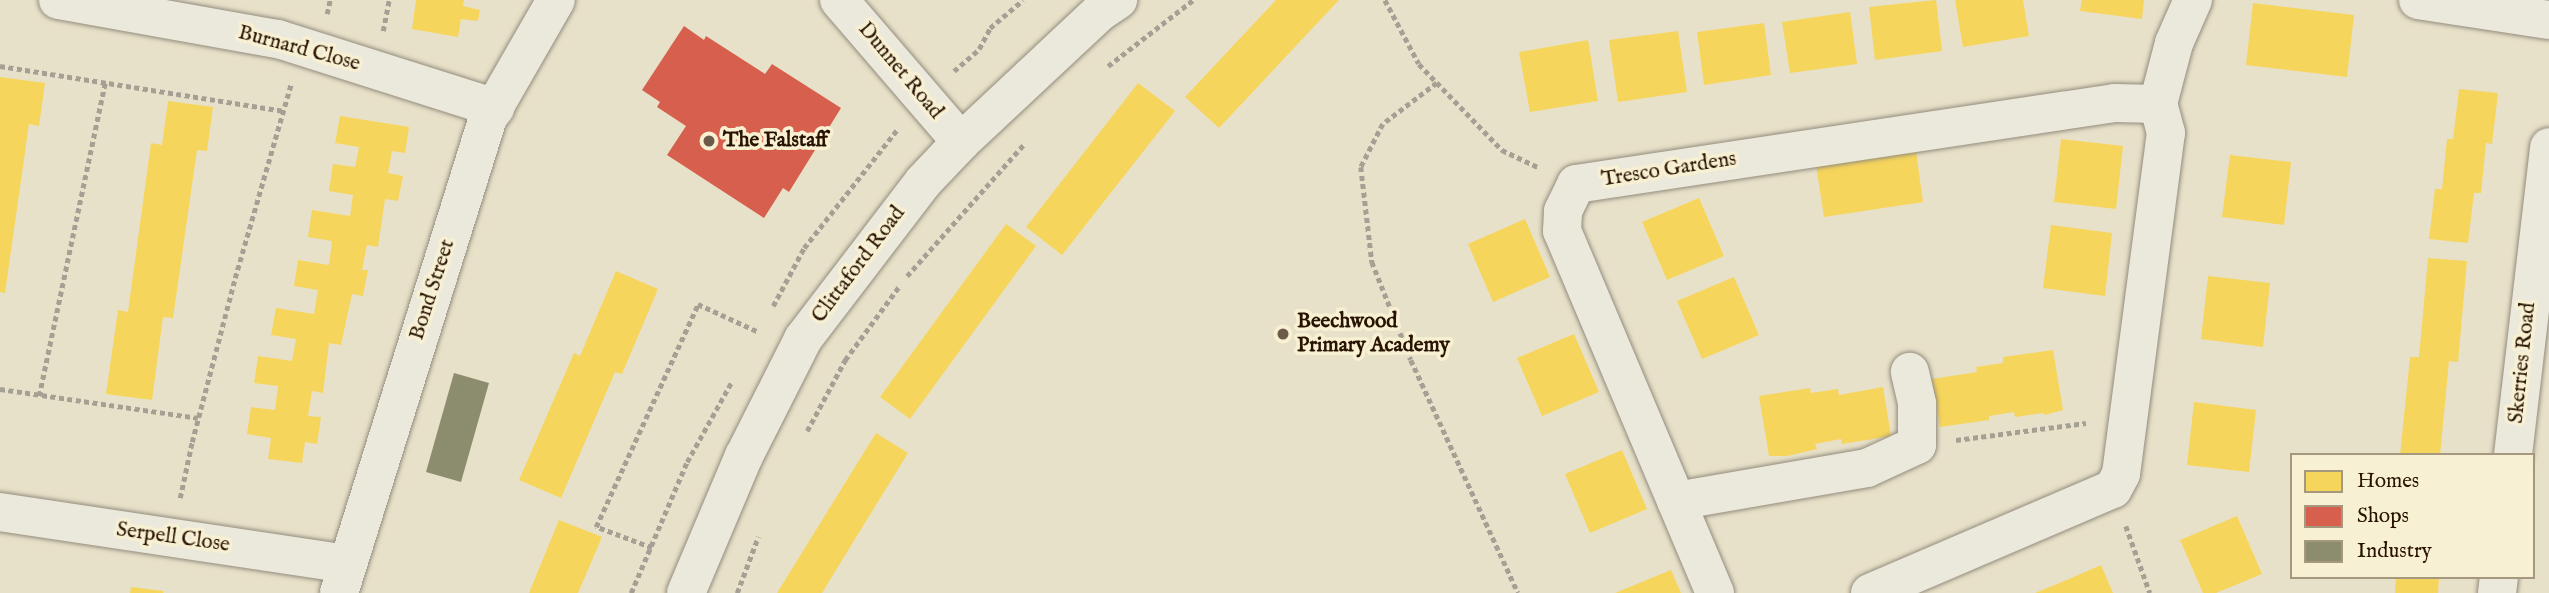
<!DOCTYPE html>
<html>
<head>
<meta charset="utf-8">
<style>
	body { margin:0 }
	#map { position:relative; width:2549px; height:593px; overflow:hidden; background:#e8e1c9; font-family:"IM FELL English",serif }
	div>[style] { position:absolute }
	.homes>* { inset:0; background:#f6d55c }
	.shops>* { inset:0; background:#d6604d }
	.industry>* { inset:0; background:#8c8c6e }
	.path>* { height:4.5px; margin-top:-2.25px; transform-origin:0; background:repeating-linear-gradient(90deg,#a5a094 0 5px,transparent 0 8.5px) }
	.roads { filter:drop-shadow(0 0 2px #938c7d) drop-shadow(0 0 2px #938c7d) }
	.minor>* { height:38px; margin:-19px; padding:0 19px; transform-origin:19px; border-radius:19px; background:#ebe8dc }
	.dots>* { width:19px; height:19px; translate:-50% -50%; box-sizing:border-box; border:4px solid #f8f0d3; border-radius:50% }
	span { translate:-50% -50%; white-space:nowrap; text-align:center; line-height:1.15; -webkit-text-stroke:7px #f8f0d3; paint-order:stroke }
	.street-label { font-size:21px; color:#281302 }
	.poi-label { font-size:21px; color:#281302; font-weight:700 }
	.left { translate:0 -50%; text-align:left }
	.legend { position:absolute; left:2290px; top:453px; width:245px; height:126px; box-sizing:border-box; background:#f8f0d3; border:2px solid #a5987f; margin:0; padding:9px 12px; list-style:none; font-size:21px; color:#281302 }
	.legend li { display:flex; align-items:center; gap:14px; height:35px }
	.legend b { width:35px; border:2px solid #a5987f }
</style>
</head>
<body>
<div id="map">
	<div class="homes">
		<i style="clip-path:polygon(416px 0,464px 0,463px 6px,480px 10px,478px 21px,461px 19px,458px 37px,412px 29px)"></i>
		<i style="clip-path:polygon(1276px 0,1339px 0,1219px 128px,1185px 97px)"></i>
		<i style="clip-path:polygon(1936px 0,1942px 51px,1875px 60px,1869px 7px)"></i>
		<i style="clip-path:polygon(1955px 0,2023px 0,2029px 36px,1963px 47px)"></i>
		<i style="clip-path:polygon(2082px 0,2144px 0,2142px 19px,2080px 11px)"></i>
		<i style="clip-path:polygon(2253px 3px,2354px 15px,2347px 77px,2246px 65px)"></i>
		<i style="clip-path:polygon(1850px 12px,1857px 64px,1790px 73px,1782px 22px)"></i>
		<i style="clip-path:polygon(1764px 23px,1771px 75px,1704px 85px,1697px 32px)"></i>
		<i style="clip-path:polygon(1678px 31px,1687px 92px,1618px 102px,1609px 40px)"></i>
		<i style="clip-path:polygon(1588px 40px,1598px 101px,1530px 112px,1519px 52px)"></i>
		<i style="clip-path:polygon(0 77px,45px 83px,39px 126px,29px 124px,5px 293px,0 292px)"></i>
		<i style="clip-path:polygon(1138px 83px,1175px 111px,1062px 255px,1026px 227px)"></i>
		<i style="clip-path:polygon(2459px 89px,2498px 93px,2492px 144px,2486px 143px,2481px 193px,2474px 193px,2468px 243px,2429px 239px,2435px 189px,2442px 189px,2447px 139px,2453px 139px)"></i>
		<i style="clip-path:polygon(168px 101px,213px 107px,207px 151px,197px 150px,173px 318px,163px 317px,152px 400px,106px 394px,118px 310px,128px 312px,151px 143px,162px 145px)"></i>
		<i style="clip-path:polygon(340px 116px,409px 127px,405px 153px,392px 151px,388px 173px,403px 176px,398px 201px,385px 199px,378px 247px,367px 245px,362px 270px,368px 270px,363px 296px,352px 294px,341px 345px,329px 343px,323px 393px,312px 391px,308px 416px,321px 417px,317px 444px,305px 442px,302px 463px,268px 459px,271px 438px,247px 434px,251px 407px,275px 410px,278px 386px,254px 383px,258px 356px,292px 361px,296px 339px,271px 335px,276px 308px,314px 314px,318px 290px,294px 286px,298px 260px,329px 265px,332px 241px,308px 237px,312px 210px,350px 216px,353px 195px,329px 191px,333px 164px,355px 167px,359px 147px,335px 143px)"></i>
		<i style="clip-path:polygon(2061px 139px,2123px 146px,2116px 209px,2054px 202px)"></i>
		<i style="clip-path:polygon(1916px 151px,1923px 202px,1824px 217px,1816px 165px)"></i>
		<i style="clip-path:polygon(2230px 155px,2291px 162px,2284px 225px,2222px 217px)"></i>
		<i style="clip-path:polygon(1699px 198px,1724px 256px,1667px 280px,1642px 222px)"></i>
		<i style="clip-path:polygon(1525px 219px,1550px 277px,1493px 302px,1468px 244px)"></i>
		<i style="clip-path:polygon(1006px 224px,1036px 246px,910px 419px,880px 397px)"></i>
		<i style="clip-path:polygon(2051px 225px,2112px 233px,2105px 296px,2043px 288px)"></i>
		<i style="clip-path:polygon(2428px 258px,2467px 261px,2458px 362px,2449px 361px,2440px 455px,2400px 455px,2410px 357px,2419px 357px)"></i>
		<i style="clip-path:polygon(616px 271px,658px 289px,622px 374px,615px 372px,561px 498px,519px 480px,574px 353px,580px 356px)"></i>
		<i style="clip-path:polygon(2208px 276px,2270px 283px,2263px 347px,2201px 339px)"></i>
		<i style="clip-path:polygon(1734px 277px,1759px 335px,1702px 359px,1677px 301px)"></i>
		<i style="clip-path:polygon(1574px 334px,1599px 392px,1542px 416px,1517px 358px)"></i>
		<i style="clip-path:polygon(2053px 350px,2063px 410px,2045px 415px,2043px 413px,2015px 417px,2014px 412px,1989px 416px,1989px 420px,1940px 427px,1932px 379px,1977px 372px,1976px 367px,2003px 363px,2003px 357px)"></i>
		<i style="clip-path:polygon(1883px 387px,1891px 436px,1842px 444px,1841px 439px,1815px 444px,1817px 449px,1787px 456px,1769px 456px,1759px 396px,1810px 388px,1811px 393px,1838px 389px,1839px 395px)"></i>
		<i style="clip-path:polygon(2194px 402px,2256px 410px,2249px 472px,2187px 465px)"></i>
		<i style="clip-path:polygon(876px 433px,908px 453px,828px 583px,822px 593px,777px 593px)"></i>
		<i style="clip-path:polygon(1622px 450px,1647px 509px,1590px 533px,1565px 474px)"></i>
		<i style="clip-path:polygon(2237px 516px,2262px 574px,2216px 593px,2203px 593px,2180px 540px)"></i>
		<i style="clip-path:polygon(559px 520px,602px 537px,578px 593px,529px 593px)"></i>
		<i style="clip-path:polygon(2101px 565px,2113px 593px,2035px 593px,2069px 579px)"></i>
		<i style="clip-path:polygon(1671px 570px,1681px 593px,1615px 593px)"></i>
		<i style="clip-path:polygon(2396px 577px,2439px 577px,2438px 593px,2395px 593px)"></i>
		<i style="clip-path:polygon(131px 587px,163px 591px,163px 593px,130px 593px)"></i>
	</div>
	<div class="shops">
		<i style="clip-path:polygon(684px 26px,704px 40px,706px 36px,765px 74px,772px 64px,841px 108px,789px 192px,783px 188px,764px 218px,667px 155px,686px 126px,657px 107px,660px 102px,642px 90px)"></i>
	</div>
	<div class="industry">
		<i style="clip-path:polygon(454px 373px,489px 383px,461px 482px,426px 472px)"></i>
	</div>
	<div class="path">
		<i style="left:1385px;top:0;width:72px;rotate:62deg"></i>
		<i style="left:1419px;top:64px;width:120px;rotate:46deg"></i>
		<i style="left:1502px;top:150px;width:42px;rotate:25.3deg"></i>
		<i style="left:327px;top:14px;width:14px;rotate:-78deg"></i>
		<i style="left:383px;top:31px;width:32px;rotate:-79deg"></i>
		<i style="left:0;top:66px;width:288px;rotate:9deg"></i>
		<i style="left:1108px;top:66px;width:108px;rotate:-37.8deg"></i>
		<i style="left:954px;top:71px;width:33px;rotate:-41deg"></i>
		<i style="left:979px;top:49px;width:24px;rotate:-62deg"></i>
		<i style="left:990px;top:28px;width:43px;rotate:-40.3deg"></i>
		<i style="left:1437px;top:83px;width:68px;rotate:142.8deg"></i>
		<i style="left:1383px;top:124px;width:48px;rotate:117.1deg"></i>
		<i style="left:1361px;top:167px;width:96px;rotate:83.4deg"></i>
		<i style="left:1372px;top:262px;width:105px;rotate:68.3deg"></i>
		<i style="left:1411px;top:360px;width:256px;rotate:65.3deg"></i>
		<i style="left:907px;top:276px;width:178px;rotate:-48.4deg"></i>
		<i style="left:773px;top:306px;width:66px;rotate:-61.9deg"></i>
		<i style="left:804px;top:248px;width:150px;rotate:-51.8deg"></i>
		<i style="left:0;top:389px;width:200px;rotate:8.3deg"></i>
		<i style="left:39px;top:396px;width:321px;rotate:-78.1deg"></i>
		<i style="left:807px;top:431px;width:81px;rotate:-61.8deg"></i>
		<i style="left:845px;top:360px;width:93px;rotate:-53.7deg"></i>
		<i style="left:1956px;top:440px;width:131px;rotate:-7.5deg"></i>
		<i style="left:180px;top:498px;width:57px;rotate:-77.9deg"></i>
		<i style="left:192px;top:442px;width:170px;rotate:-75.3deg"></i>
		<i style="left:235px;top:278px;width:202px;rotate:-73.9deg"></i>
		<i style="left:2126px;top:526px;width:71px;rotate:70.3deg"></i>
		<i style="left:652px;top:548px;width:60px;rotate:-159.4deg"></i>
		<i style="left:596px;top:527px;width:245px;rotate:-65.4deg"></i>
		<i style="left:698px;top:304px;width:67px;rotate:24.7deg"></i>
		<i style="left:631px;top:593px;width:142px;rotate:-66.9deg"></i>
		<i style="left:687px;top:462px;width:93px;rotate:-60.9deg"></i>
		<i style="left:737px;top:593px;width:60px;rotate:-69.4deg"></i>
	</div>
	<div class="roads">
		<div class="minor">
			<i style="left:58px;top:0;width:223px;rotate:10.1deg"></i>
			<i style="left:278px;top:39px;width:228px;rotate:17.6deg"></i>
			<i style="left:839px;top:0;width:187px;rotate:49.3deg"></i>
			<i style="left:2418px;top:0;width:133px;rotate:8.7deg"></i>
			<i style="left:2513px;top:455px;width:310px;rotate:-83.3deg"></i>
			<i style="left:1676px;top:501px;width:194px;rotate:-9.8deg"></i>
			<i style="left:1867px;top:468px;width:55px;rotate:-24.7deg"></i>
			<i style="left:1917px;top:445px;width:42px;rotate:-90deg"></i>
			<i style="left:1917px;top:403px;width:32px;rotate:-103deg"></i>
			<i style="left:0;top:512px;width:351px;rotate:8.5deg"></i>
			<i style="left:339px;top:593px;width:496px;rotate:-72.6deg"></i>
			<i style="left:487px;top:120px;width:138px;rotate:-60.1deg"></i>
			<i style="left:686px;top:593px;width:149px;rotate:-67.1deg"></i>
			<i style="left:744px;top:456px;width:131px;rotate:-63.2deg"></i>
			<i style="left:803px;top:339px;width:198px;rotate:-52.6deg"></i>
			<i style="left:923px;top:182px;width:55px;rotate:-46.5deg"></i>
			<i style="left:961px;top:142px;width:190px;rotate:-43.1deg"></i>
			<i style="left:1100px;top:12px;width:22px;rotate:-34deg"></i>
			<i style="left:1715px;top:593px;width:393px;rotate:-112.9deg"></i>
			<i style="left:1562px;top:231px;width:20px;rotate:-87deg"></i>
			<i style="left:1563px;top:211px;width:30px;rotate:-64deg"></i>
			<i style="left:1576px;top:184px;width:545px;rotate:-8.55deg"></i>
			<i style="left:2115px;top:103px;width:43px;rotate:1.3deg"></i>
			<i style="left:1870px;top:593px;width:264px;rotate:-23.2deg"></i>
			<i style="left:2113px;top:489px;width:17px;rotate:-62deg"></i>
			<i style="left:2121px;top:474px;width:344px;rotate:-82.5deg"></i>
			<i style="left:2166px;top:133px;width:30px;rotate:-105deg"></i>
			<i style="left:2158px;top:104px;width:63px;rotate:-75.3deg"></i>
			<i style="left:2174px;top:43px;width:47px;rotate:-66.2deg"></i>
			<i style="left:2497px;top:593px;width:16px;rotate:-83deg"></i>
		</div>
	</div>
	<div class="dots">
		<i style="left:709px;top:141px;background:#6b5b48"></i>
		<i style="left:1283px;top:334px;background:#6b5b48"></i>
	</div>
	<div class="street-label">
		<span style="left:299px;top:49px;rotate:15deg">Burnard Close</span>
		<span style="left:900px;top:71px;rotate:50deg">Dunnet Road</span>
		<span style="left:1669px;top:170px;rotate:-9deg">Tresco Gardens</span>
		<span style="left:859px;top:265px;rotate:-53deg">Clittaford Road</span>
		<span style="left:433px;top:290px;rotate:-72deg">Bond Street</span>
		<span style="left:2523px;top:363px;rotate:-84deg">Skerries Road</span>
		<span style="left:173px;top:538px;rotate:8deg">Serpell Close</span>
	</div>
	<div class="poi-label">
		<span class="left" style="left:723px;top:141px">The Falstaff</span>
		<span class="left" style="left:1297px;top:334px">Beechwood<br>Primary Academy</span>
	</div>
	<ul class="legend">
	<li><b style="height:19px;background:#f6d55c"></b>Homes</li>
	<li><b style="height:19px;background:#d6604d"></b>Shops</li>
	<li><b style="height:19px;background:#8c8c6e"></b>Industry</li>
	</ul>
</div>
</body>
</html>
